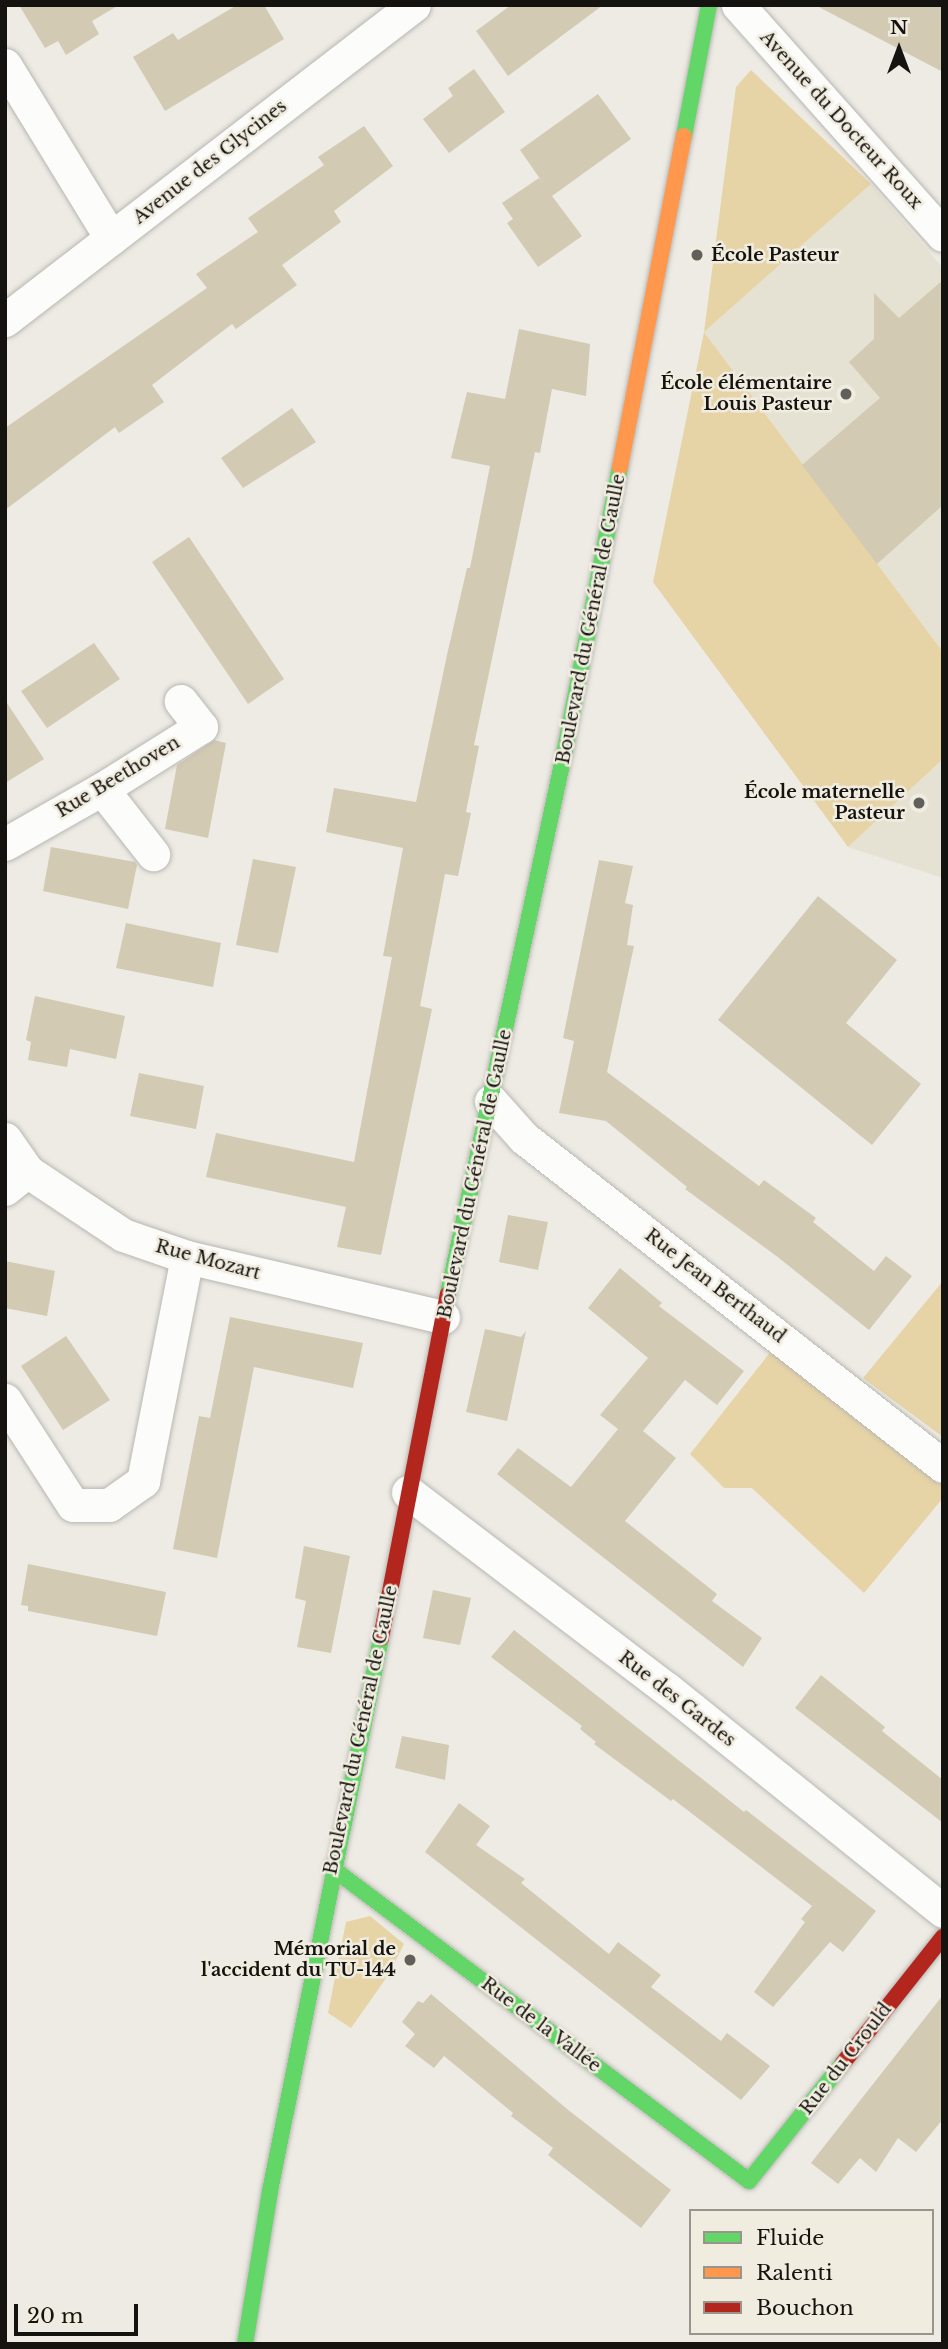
<!DOCTYPE html>
<html>
<head>
<meta charset="utf-8">
<style>
	body { margin:0 }
	#map { position:relative; width:948px; height:2349px; overflow:hidden; background:#edebe4; font-family:"Libre Baskerville",serif }
	div>[style] { position:absolute }
	.built>* { inset:0; background:#e6e2d3 }
	.green>* { inset:0; background:#e6d4a6 }
	.building>* { inset:0; background:#d2cab2 }
	.roads { filter:drop-shadow(0 0 2px #b9b7b2) drop-shadow(0 0 2px #b9b7b2) }
	.street>* { height:33px; margin:-16.5px; padding:0 16.5px; transform-origin:16.5px; border-radius:16.5px; background:#fcfcfb }
	.fast>* { height:16px; margin:-8px; padding:0 8px; transform-origin:8px; border-radius:8px; background:#63d668 }
	.slow>* { height:16px; margin:-8px; padding:0 8px; transform-origin:8px; border-radius:8px; background:#ff974d }
	.jam>* { height:16px; margin:-8px; padding:0 8px; transform-origin:8px; border-radius:8px; background:#b3261e }
	.dots>* { width:19px; height:19px; translate:-50% -50%; box-sizing:border-box; border:4px solid #f1ece0; border-radius:50% }
	span { translate:-50% -50%; white-space:nowrap; text-align:center; line-height:1.15; -webkit-text-stroke:5px #f1ece0; paint-order:stroke }
	.street-label { font-size:18px; color:#15130f }
	.poi-label { font-size:18px; color:#15130f; font-weight:700 }
	.left { translate:0 -50%; text-align:left }
	.right { translate:-100% -50%; text-align:right }
	.frame { position:absolute; inset:0; border:7px solid #15130f; pointer-events:none }
	.legend { position:absolute; left:689px; top:2209px; width:245px; height:126px; box-sizing:border-box; background:#f1ece0; border:2px solid #99958c; margin:0; padding:9px 12px; list-style:none; font-size:21px; color:#15130f }
	.legend li { display:flex; align-items:center; gap:14px; height:35px }
	.legend b { width:35px; border:2px solid #99958c }
	.north { position:absolute; left:864px; top:14px; width:70px; height:70px; -webkit-text-stroke:5px #f1ece0; paint-order:stroke; rotate:0deg; font-size:19px; font-weight:700; line-height:28px; text-align:center; color:#15130f }
	.north::after { content:''; display:block; margin:auto; width:24px; height:32px; background:#15130f; clip-path:polygon(50% 0,100% 100%,50% 72%,0 100%) }
	.scale { position:absolute; left:14px; top:2304px; width:124px; height:32px; box-sizing:border-box; border:4px solid #15130f; border-top:0; padding-left:9px; font-size:21px; line-height:24px; white-space:nowrap; color:#15130f; -webkit-text-stroke:5px #f1ece0; paint-order:stroke }
</style>
</head>
<body>
<div id="map">
	<div class="built">
		<i style="clip-path:polygon(871px 184px,943px 268px,943px 652px,704px 332px)"></i>
		<i style="clip-path:polygon(943px 759px,943px 878px,848px 847px)"></i>
	</div>
	<div class="green">
		<i style="clip-path:polygon(751px 70px,871px 184px,704px 332px,943px 652px,943px 759px,848px 847px,653px 582px,704px 332px,736px 87px)"></i>
		<i style="clip-path:polygon(943px 1281px,943px 1437px,863px 1378px)"></i>
		<i style="clip-path:polygon(772px 1350px,943px 1484px,943px 1498px,864px 1593px,752px 1488px,724px 1488px,690px 1454px)"></i>
		<i style="clip-path:polygon(370px 1916px,404px 1944px,389px 1974px,351px 2028px,328px 2013px,346px 1922px)"></i>
	</div>
	<div class="building">
		<i style="clip-path:polygon(19px 5px,119px 5px,92px 21px,99px 34px,66px 55px,58px 41px,45px 48px)"></i>
		<i style="clip-path:polygon(237px 5px,264px 5px,284px 39px,165px 111px,133px 57px,173px 33px,178px 40px)"></i>
		<i style="clip-path:polygon(511px 5px,603px 5px,508px 76px,476px 31px)"></i>
		<i style="clip-path:polygon(815px 5px,943px 5px,943px 72px)"></i>
		<i style="clip-path:polygon(474px 69px,505px 112px,449px 153px,423px 119px,453px 96px,448px 88px)"></i>
		<i style="clip-path:polygon(598px 94px,631px 139px,552px 196px,582px 236px,538px 267px,507px 223px,513px 219px,502px 203px,539px 178px,543px 183px,520px 150px)"></i>
		<i style="clip-path:polygon(364px 126px,393px 166px,334px 211px,341px 222px,282px 265px,297px 285px,236px 329px,232px 324px,152px 385px,164px 402px,119px 433px,115px 427px,5px 510px,5px 428px,207px 288px,196px 274px,258px 232px,248px 218px,324px 165px,318px 157px)"></i>
		<i style="clip-path:polygon(943px 280px,943px 505px,877px 564px,802px 465px,880px 398px,849px 362px,874px 339px,874px 293px,899px 318px)"></i>
		<i style="clip-path:polygon(519px 329px,590px 344px,586px 396px,552px 389px,540px 453px,535px 452px,474px 745px,479px 746px,466px 812px,471px 813px,458px 876px,445px 874px,420px 1006px,432px 1009px,381px 1255px,337px 1247px,346px 1207px,206px 1177px,216px 1133px,354px 1162px,392px 957px,383px 956px,403px 848px,326px 832px,334px 788px,416px 802px,447px 655px,467px 568px,470px 568px,490px 466px,451px 458px,467px 392px,505px 399px)"></i>
		<i style="clip-path:polygon(292px 408px,316px 442px,243px 488px,221px 458px)"></i>
		<i style="clip-path:polygon(189px 537px,284px 679px,248px 704px,152px 562px)"></i>
		<i style="clip-path:polygon(94px 643px,120px 679px,47px 728px,21px 691px)"></i>
		<i style="clip-path:polygon(5px 700px,44px 759px,5px 783px)"></i>
		<i style="clip-path:polygon(214px 740px,226px 743px,208px 838px,165px 829px,177px 765px)"></i>
		<i style="clip-path:polygon(51px 847px,135px 862px,137px 865px,128px 909px,43px 891px)"></i>
		<i style="clip-path:polygon(253px 859px,296px 867px,278px 953px,236px 945px)"></i>
		<i style="clip-path:polygon(599px 860px,633px 866px,625px 903px,633px 905px,627px 945px,634px 946px,607px 1072px,759px 1186px,764px 1180px,816px 1218px,813px 1222px,874px 1271px,886px 1256px,912px 1276px,869px 1330px,779px 1258px,685px 1189px,687px 1187px,606px 1121px,559px 1113px,574px 1041px,563px 1038px)"></i>
		<i style="clip-path:polygon(818px 896px,897px 960px,846px 1023px,921px 1084px,872px 1145px,718px 1020px)"></i>
		<i style="clip-path:polygon(126px 923px,221px 943px,213px 987px,116px 968px)"></i>
		<i style="clip-path:polygon(35px 996px,125px 1016px,116px 1059px,70px 1049px,67px 1067px,28px 1060px,31px 1042px,26px 1040px)"></i>
		<i style="clip-path:polygon(139px 1073px,204px 1086px,196px 1129px,130px 1116px)"></i>
		<i style="clip-path:polygon(508px 1215px,548px 1222px,538px 1270px,499px 1262px)"></i>
		<i style="clip-path:polygon(5px 1261px,55px 1271px,47px 1316px,5px 1308px)"></i>
		<i style="clip-path:polygon(620px 1268px,662px 1303px,659px 1306px,744px 1371px,717px 1405px,685px 1380px,643px 1431px,676px 1458px,625px 1521px,717px 1594px,712px 1601px,762px 1638px,743px 1667px,497px 1474px,518px 1448px,571px 1487px,618px 1429px,600px 1415px,648px 1358px,588px 1308px)"></i>
		<i style="clip-path:polygon(230px 1317px,363px 1343px,353px 1388px,254px 1367px,217px 1558px,173px 1549px,199px 1416px,210px 1418px)"></i>
		<i style="clip-path:polygon(485px 1329px,521px 1337px,526px 1331px,507px 1421px,466px 1412px)"></i>
		<i style="clip-path:polygon(66px 1336px,110px 1400px,63px 1430px,21px 1366px)"></i>
		<i style="clip-path:polygon(304px 1546px,350px 1556px,331px 1653px,297px 1647px,306px 1601px,295px 1598px)"></i>
		<i style="clip-path:polygon(28px 1564px,166px 1592px,157px 1636px,28px 1611px,28px 1606px,21px 1605px)"></i>
		<i style="clip-path:polygon(433px 1590px,471px 1598px,460px 1645px,423px 1638px)"></i>
		<i style="clip-path:polygon(514px 1630px,744px 1812px,746px 1810px,876px 1911px,843px 1952px,830px 1942px,773px 2007px,754px 1992px,805px 1922px,801px 1919px,812px 1906px,673px 1799px,671px 1801px,594px 1744px,596px 1742px,580px 1729px,582px 1726px,491px 1657px)"></i>
		<i style="clip-path:polygon(821px 1675px,885px 1727px,882px 1731px,943px 1780px,943px 1823px,795px 1708px)"></i>
		<i style="clip-path:polygon(402px 1736px,449px 1745px,445px 1780px,395px 1768px)"></i>
		<i style="clip-path:polygon(459px 1803px,490px 1826px,476px 1845px,525px 1879px,521px 1883px,609px 1954px,618px 1942px,661px 1975px,651px 1987px,721px 2041px,727px 2033px,770px 2066px,741px 2100px,425px 1852px)"></i>
		<i style="clip-path:polygon(431px 1994px,567px 2109px,671px 2190px,641px 2228px,548px 2155px,553px 2148px,511px 2116px,513px 2113px,444px 2056px,434px 2068px,405px 2046px,415px 2034px,402px 2022px,418px 2001px,423px 2003px)"></i>
		<i style="clip-path:polygon(943px 1995px,943px 2119px,916px 2152px,898px 2138px,876px 2172px,860px 2158px,838px 2184px,811px 2163px)"></i>
	</div>
	<div class="roads">
		<div class="street">
			<i style="left:738px;top:5px;width:308px;rotate:48.3deg"></i>
			<i style="left:5px;top:65px;width:203px;rotate:58.5deg"></i>
			<i style="left:5px;top:320px;width:516px;rotate:-37.6deg"></i>
			<i style="left:102px;top:789px;width:83px;rotate:51.9deg"></i>
			<i style="left:5px;top:844px;width:112px;rotate:-29.6deg"></i>
			<i style="left:102px;top:789px;width:117px;rotate:-32.1deg"></i>
			<i style="left:201px;top:727px;width:33px;rotate:-128deg"></i>
			<i style="left:491px;top:1101px;width:50px;rotate:48.3deg"></i>
			<i style="left:524px;top:1138px;width:532px;rotate:38.05deg"></i>
			<i style="left:5px;top:1139px;width:39px;rotate:55deg"></i>
			<i style="left:27px;top:1171px;width:115px;rotate:33.7deg"></i>
			<i style="left:123px;top:1235px;width:68px;rotate:19deg"></i>
			<i style="left:187px;top:1257px;width:263px;rotate:13.2deg"></i>
			<i style="left:5px;top:1189px;width:28px;rotate:-39deg"></i>
			<i style="left:5px;top:1400px;width:125px;rotate:57.1deg"></i>
			<i style="left:73px;top:1505px;width:36px"></i>
			<i style="left:109px;top:1505px;width:42px;rotate:-35.2deg"></i>
			<i style="left:143px;top:1481px;width:228px;rotate:-78.9deg"></i>
			<i style="left:408px;top:1492px;width:325px;rotate:37.3deg"></i>
			<i style="left:667px;top:1689px;width:354px;rotate:38.8deg"></i>
		</div>
		<div class="fast">
			<i style="left:684px;top:136px;width:133px;rotate:-79.2deg"></i>
			<i style="left:448px;top:1294px;width:556px;rotate:-77.86deg"></i>
			<i style="left:565px;top:750px;width:288px;rotate:-79deg"></i>
			<i style="left:332px;top:1868px;width:521px;rotate:36.89deg"></i>
			<i style="left:749px;top:2181px;width:151px;rotate:-51.5deg"></i>
			<i style="left:245px;top:2344px;width:155px;rotate:-80.7deg"></i>
			<i style="left:270px;top:2191px;width:564px;rotate:-78.65deg"></i>
		</div>
		<div class="slow">
			<i style="left:620px;top:467px;width:337px;rotate:-79.1deg"></i>
		</div>
		<div class="jam">
			<i style="left:381px;top:1638px;width:350px;rotate:-79deg"></i>
			<i style="left:843px;top:2063px;width:161px;rotate:-51.6deg"></i>
		</div>
	</div>
	<div class="dots">
		<i style="left:697px;top:255px;background:#615f5a"></i>
		<i style="left:846px;top:394px;background:#615f5a"></i>
		<i style="left:919px;top:803px;background:#615f5a"></i>
		<i style="left:410px;top:1960px;background:#615f5a"></i>
	</div>
	<div class="street-label">
		<span style="left:841px;top:120px;rotate:48deg">Avenue du Docteur Roux</span>
		<span style="left:210px;top:162px;rotate:-38deg">Avenue des Glycines</span>
		<span style="left:591px;top:619px;rotate:-79deg">Boulevard du Général de Gaulle</span>
		<span style="left:118px;top:777px;rotate:-31deg">Rue Beethoven</span>
		<span style="left:475px;top:1174px;rotate:-78deg">Boulevard du Général de Gaulle</span>
		<span style="left:208px;top:1260px;rotate:15deg">Rue Mozart</span>
		<span style="left:715px;top:1286px;rotate:38deg">Rue Jean Berthaud</span>
		<span style="left:677px;top:1699px;rotate:38deg">Rue des Gardes</span>
		<span style="left:361px;top:1730px;rotate:-78deg">Boulevard du Général de Gaulle</span>
		<span style="left:541px;top:2025px;rotate:37deg">Rue de la Vallée</span>
		<span style="left:846px;top:2059px;rotate:-52deg">Rue du Crould</span>
	</div>
	<div class="poi-label">
		<span class="left" style="left:711px;top:255px">École Pasteur</span>
		<span class="right" style="left:832px;top:394px">École élémentaire<br>Louis Pasteur</span>
		<span class="right" style="left:905px;top:803px">École maternelle<br>Pasteur</span>
		<span class="right" style="left:396px;top:1960px">Mémorial de<br>l'accident du TU-144</span>
	</div>
	<div class="frame"></div>
	<ul class="legend">
	<li><b style="height:9px;background:#63d668"></b>Fluide</li>
	<li><b style="height:9px;background:#ff974d"></b>Ralenti</li>
	<li><b style="height:9px;background:#b3261e"></b>Bouchon</li>
	</ul>
	<div class="north">N</div>
	<div class="scale">20 m</div>
</div>
</body>
</html>
